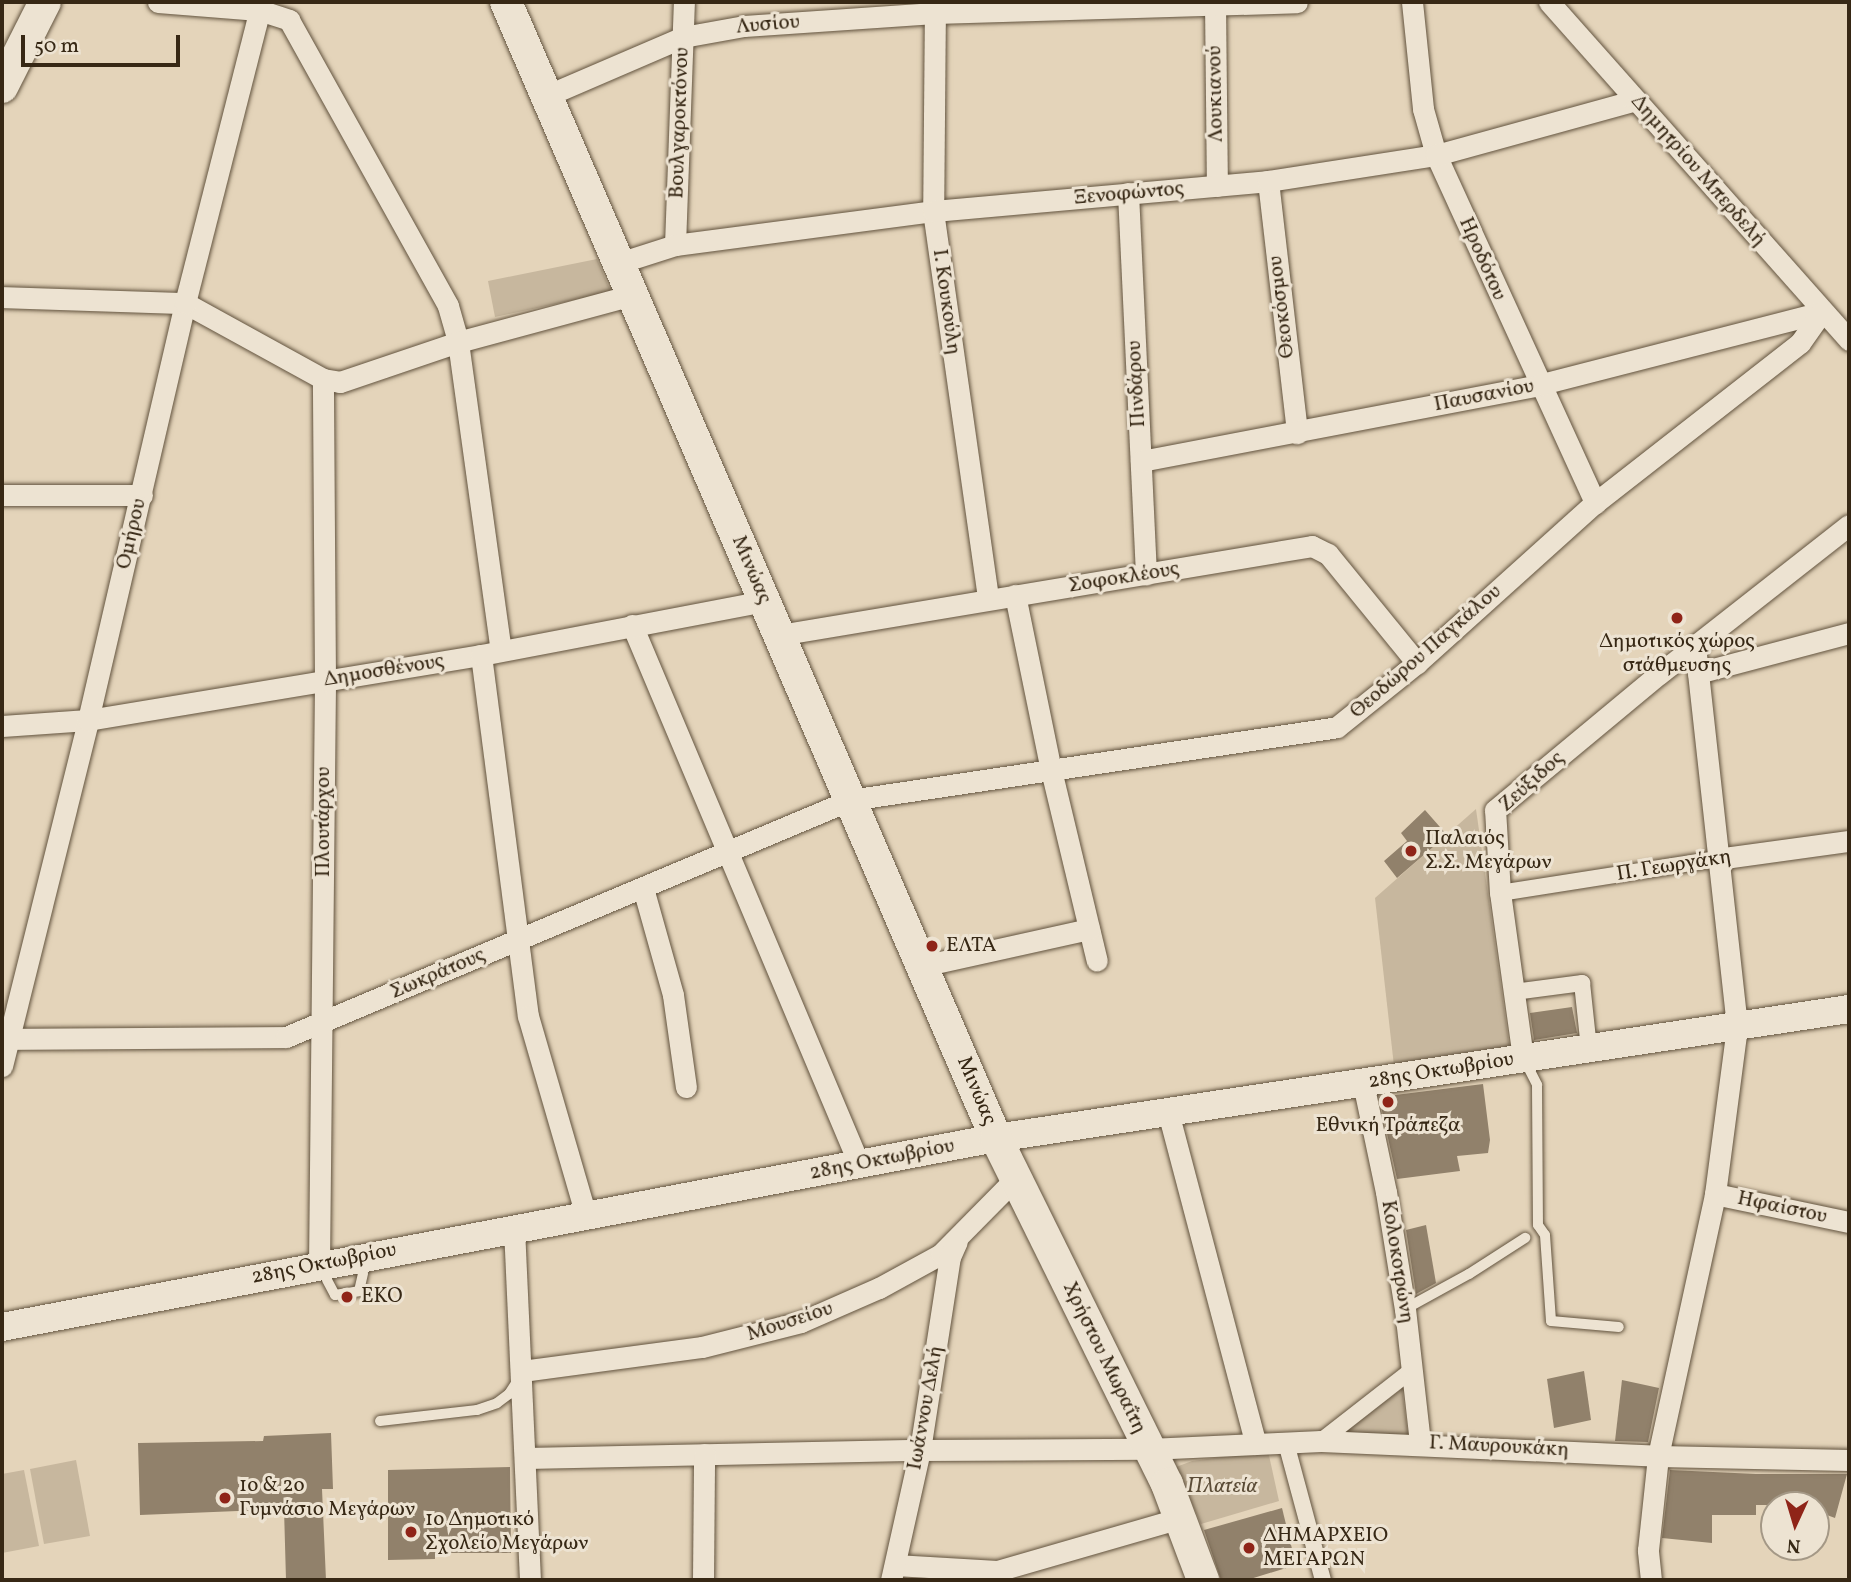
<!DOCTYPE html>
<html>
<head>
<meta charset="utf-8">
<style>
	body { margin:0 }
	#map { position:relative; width:1851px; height:1582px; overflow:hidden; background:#e4d4ba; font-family:Vollkorn,serif }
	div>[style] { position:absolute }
	.green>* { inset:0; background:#c7b79e }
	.building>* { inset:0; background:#91816b }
	.roads { filter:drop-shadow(0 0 2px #62533e) drop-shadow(0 0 2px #62533e) }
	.service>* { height:10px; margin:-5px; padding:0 5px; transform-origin:5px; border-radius:5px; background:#ede3d2 }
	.pedestrian>* { height:16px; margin:-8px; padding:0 8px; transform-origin:8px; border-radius:8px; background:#ede3d2 }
	.minor>* { height:21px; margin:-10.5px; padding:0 10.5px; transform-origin:10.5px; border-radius:10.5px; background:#ede3d2 }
	.tertiary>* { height:28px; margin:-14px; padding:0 14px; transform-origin:14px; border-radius:14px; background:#ede3d2 }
	.secondary>* { height:32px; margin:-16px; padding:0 16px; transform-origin:16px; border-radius:16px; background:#ede3d2 }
	.dots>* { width:19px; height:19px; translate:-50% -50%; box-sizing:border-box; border:4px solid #ede3d2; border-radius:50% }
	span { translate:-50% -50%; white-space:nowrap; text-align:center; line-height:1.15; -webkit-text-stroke:6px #ede3d2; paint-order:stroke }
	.street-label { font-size:21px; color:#372815 }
	.poi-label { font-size:21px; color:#372815 }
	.left { translate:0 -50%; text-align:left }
	.park-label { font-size:21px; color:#5b4c37; font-style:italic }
	.frame { position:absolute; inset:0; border:4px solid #372815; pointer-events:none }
	.north { position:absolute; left:1760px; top:1491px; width:70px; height:70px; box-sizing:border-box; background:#ede3d2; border:2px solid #a49886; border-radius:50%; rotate:184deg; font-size:19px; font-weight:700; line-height:28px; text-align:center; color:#372815 }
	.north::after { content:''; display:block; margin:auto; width:24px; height:32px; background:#8f2418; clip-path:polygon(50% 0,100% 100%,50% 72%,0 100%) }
	.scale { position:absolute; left:21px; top:35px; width:159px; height:32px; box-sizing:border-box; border:4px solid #372815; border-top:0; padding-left:9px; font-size:21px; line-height:24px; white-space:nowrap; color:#372815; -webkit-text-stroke:5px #ede3d2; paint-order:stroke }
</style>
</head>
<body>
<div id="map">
	<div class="green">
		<i style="clip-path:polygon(597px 259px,611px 292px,495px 317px,488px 281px)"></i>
		<i style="clip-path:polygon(1476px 809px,1510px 1051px,1394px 1066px,1375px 898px)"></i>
		<i style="clip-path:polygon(1402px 1389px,1409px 1442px,1348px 1439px,1346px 1429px,1353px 1423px)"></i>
		<i style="clip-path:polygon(1268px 1451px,1279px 1501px,1201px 1524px,1176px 1467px,1192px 1461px)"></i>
		<i style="clip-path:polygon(76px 1460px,90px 1536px,44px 1544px,30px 1469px)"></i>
		<i style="clip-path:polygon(24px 1470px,39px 1546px,2px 1553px,2px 1474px)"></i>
	</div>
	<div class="building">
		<i style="clip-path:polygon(1425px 810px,1447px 835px,1397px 878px,1384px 861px,1407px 841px,1401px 833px)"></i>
		<i style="clip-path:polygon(1572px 1007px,1577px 1033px,1534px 1040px,1530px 1013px)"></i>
		<i style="clip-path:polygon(1483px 1084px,1490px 1140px,1488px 1153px,1457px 1156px,1460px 1171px,1397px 1179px,1379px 1097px)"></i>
		<i style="clip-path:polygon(1426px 1225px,1436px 1283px,1416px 1294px,1406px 1230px)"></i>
		<i style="clip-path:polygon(1584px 1371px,1591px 1420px,1554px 1428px,1547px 1379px)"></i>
		<i style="clip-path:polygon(1622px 1380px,1659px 1388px,1648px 1442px,1615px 1441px)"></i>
		<i style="clip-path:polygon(331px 1433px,333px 1489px,322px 1489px,326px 1580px,286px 1580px,284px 1509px,140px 1515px,138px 1443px,263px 1441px,264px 1436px)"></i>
		<i style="clip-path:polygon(510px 1467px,511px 1553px,435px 1553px,435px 1559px,388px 1560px,388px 1470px)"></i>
		<i style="clip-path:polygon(1670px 1470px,1756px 1474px,1847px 1474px,1835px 1518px,1816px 1511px,1816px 1505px,1756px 1505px,1756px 1515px,1712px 1515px,1712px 1543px,1662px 1538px)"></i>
		<i style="clip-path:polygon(1282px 1508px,1296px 1565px,1247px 1580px,1221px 1580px,1204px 1530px)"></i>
	</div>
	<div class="roads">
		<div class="service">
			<i style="left:1525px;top:1061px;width:27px;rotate:63deg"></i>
			<i style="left:1537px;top:1085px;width:140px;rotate:89.6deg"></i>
			<i style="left:1538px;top:1225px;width:12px;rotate:55deg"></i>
			<i style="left:1545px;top:1235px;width:86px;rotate:86deg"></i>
			<i style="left:1551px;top:1321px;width:68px;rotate:5deg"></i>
			<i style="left:327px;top:1280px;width:17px;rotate:62deg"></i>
			<i style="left:335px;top:1295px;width:24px;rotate:-9deg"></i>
			<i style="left:359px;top:1291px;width:18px;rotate:-77deg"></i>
			<i style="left:1405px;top:1309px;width:73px;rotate:-28.7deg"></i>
			<i style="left:1469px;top:1274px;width:67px;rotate:-32.7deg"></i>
			<i style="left:380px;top:1421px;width:98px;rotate:-6.5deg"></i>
			<i style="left:477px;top:1410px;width:21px;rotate:-19deg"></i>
			<i style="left:497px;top:1403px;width:15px;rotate:-37deg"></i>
			<i style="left:509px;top:1394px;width:17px;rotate:-57deg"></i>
		</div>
		<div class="pedestrian">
			<i style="left:1500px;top:893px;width:220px;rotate:-8.9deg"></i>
			<i style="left:1514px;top:992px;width:69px;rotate:-7.5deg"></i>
			<i style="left:1582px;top:983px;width:65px;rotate:83.9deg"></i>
			<i style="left:1321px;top:1441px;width:115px;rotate:-38deg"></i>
			<i style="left:1286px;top:1443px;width:142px;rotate:74.9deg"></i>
		</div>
		<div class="minor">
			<i style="left:158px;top:2px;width:101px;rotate:4.5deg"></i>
			<i style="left:259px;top:10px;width:32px;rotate:18deg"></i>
			<i style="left:289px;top:20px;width:327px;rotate:60.9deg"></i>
			<i style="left:448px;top:306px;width:37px;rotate:74deg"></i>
			<i style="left:458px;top:342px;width:311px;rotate:82.1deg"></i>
			<i style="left:935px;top:2px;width:209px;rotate:90.5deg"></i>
			<i style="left:933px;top:211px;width:392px;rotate:81.9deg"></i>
			<i style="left:1215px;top:2px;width:184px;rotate:89.4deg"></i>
			<i style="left:1412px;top:2px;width:108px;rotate:84.1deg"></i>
			<i style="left:1423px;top:109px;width:48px;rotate:74.2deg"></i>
			<i style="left:1436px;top:155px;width:383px;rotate:65.4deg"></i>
			<i style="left:1549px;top:2px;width:452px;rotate:48.4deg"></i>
			<i style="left:546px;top:96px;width:149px;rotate:-23.3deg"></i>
			<i style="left:683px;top:37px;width:62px;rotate:-10.2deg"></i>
			<i style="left:744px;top:26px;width:191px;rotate:-3.9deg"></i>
			<i style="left:935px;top:13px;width:362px;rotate:-1.7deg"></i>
			<i style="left:1268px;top:181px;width:254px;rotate:83.4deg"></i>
			<i style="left:1128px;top:193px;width:382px;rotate:87.3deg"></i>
			<i style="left:675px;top:245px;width:243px;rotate:-87.9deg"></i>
			<i style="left:619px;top:263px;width:59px;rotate:-17.8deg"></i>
			<i style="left:675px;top:245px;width:260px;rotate:-7.5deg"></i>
			<i style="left:933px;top:211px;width:336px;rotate:-5.1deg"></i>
			<i style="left:1268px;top:181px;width:170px;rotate:-8.8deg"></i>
			<i style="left:1436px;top:155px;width:206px;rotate:-15.4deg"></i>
			<i style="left:2px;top:297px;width:183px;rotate:1.9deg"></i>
			<i style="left:185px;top:303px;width:158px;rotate:28.8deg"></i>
			<i style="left:323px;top:379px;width:17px;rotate:10deg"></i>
			<i style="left:340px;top:382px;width:125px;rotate:-18.7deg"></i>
			<i style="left:458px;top:342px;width:180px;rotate:-15.1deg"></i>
			<i style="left:1141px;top:461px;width:404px;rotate:-10.8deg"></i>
			<i style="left:1538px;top:385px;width:293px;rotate:-14.4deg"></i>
			<i style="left:2px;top:495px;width:140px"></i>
			<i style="left:1015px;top:595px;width:179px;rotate:78.4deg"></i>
			<i style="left:1051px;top:770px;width:196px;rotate:76.5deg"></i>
			<i style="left:632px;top:625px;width:585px;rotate:67.16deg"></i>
			<i style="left:779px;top:635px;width:540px;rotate:-9.48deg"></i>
			<i style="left:1312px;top:546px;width:18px;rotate:27deg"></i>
			<i style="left:1328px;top:554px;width:141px;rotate:50.8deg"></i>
			<i style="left:481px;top:655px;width:364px;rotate:82.6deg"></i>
			<i style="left:528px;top:1016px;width:207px;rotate:73.8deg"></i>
			<i style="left:1698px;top:673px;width:156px;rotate:-14.8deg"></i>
			<i style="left:2px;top:726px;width:86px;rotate:-4deg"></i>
			<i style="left:88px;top:720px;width:398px;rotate:-9.4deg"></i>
			<i style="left:481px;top:655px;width:288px;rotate:-10.8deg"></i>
			<i style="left:1717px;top:859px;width:133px;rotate:-7.8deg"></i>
			<i style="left:643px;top:888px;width:111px;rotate:74.3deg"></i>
			<i style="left:673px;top:995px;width:93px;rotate:82deg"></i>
			<i style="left:922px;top:966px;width:171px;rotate:-12.5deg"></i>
			<i style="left:2px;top:1039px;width:284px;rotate:-0.4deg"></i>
			<i style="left:286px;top:1037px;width:612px;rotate:-22.79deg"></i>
			<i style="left:850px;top:800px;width:492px;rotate:-8.5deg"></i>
			<i style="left:1337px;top:727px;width:102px;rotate:-38.7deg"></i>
			<i style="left:1417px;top:663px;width:239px;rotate:-42deg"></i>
			<i style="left:1595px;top:503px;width:260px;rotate:-38deg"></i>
			<i style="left:1800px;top:343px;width:38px;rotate:-55deg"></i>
			<i style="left:1523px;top:1058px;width:167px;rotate:-97.9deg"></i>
			<i style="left:1500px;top:893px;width:83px;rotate:-93.4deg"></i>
			<i style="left:1495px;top:810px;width:213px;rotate:-39.7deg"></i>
			<i style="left:1659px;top:674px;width:241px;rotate:-38.1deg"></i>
			<i style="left:2px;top:1066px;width:357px;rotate:-76deg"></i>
			<i style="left:88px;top:720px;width:428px;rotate:-76.9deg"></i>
			<i style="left:185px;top:303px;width:311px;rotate:-75.7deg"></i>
			<i style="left:1363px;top:1083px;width:111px;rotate:78.1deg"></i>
			<i style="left:1386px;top:1192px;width:119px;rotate:80.8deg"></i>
			<i style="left:1405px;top:1309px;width:135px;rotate:83.6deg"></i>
			<i style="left:1168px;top:1112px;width:343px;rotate:75.2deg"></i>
			<i style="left:1715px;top:1194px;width:137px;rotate:11.8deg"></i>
			<i style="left:514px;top:1228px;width:352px;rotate:87.4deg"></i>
			<i style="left:319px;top:1266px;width:586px;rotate:-89.41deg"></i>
			<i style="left:325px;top:680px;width:301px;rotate:-90.4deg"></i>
			<i style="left:522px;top:1371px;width:182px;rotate:-7.6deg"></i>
			<i style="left:702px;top:1347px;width:102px;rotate:-14.2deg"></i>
			<i style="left:801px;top:1322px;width:85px;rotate:-23.6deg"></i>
			<i style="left:879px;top:1288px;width:71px;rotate:-28.7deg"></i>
			<i style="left:941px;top:1254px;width:107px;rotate:-45.4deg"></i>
			<i style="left:526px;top:1458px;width:394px;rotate:-1.2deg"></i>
			<i style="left:920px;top:1450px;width:229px;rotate:-0.3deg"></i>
			<i style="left:1149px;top:1449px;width:172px;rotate:-2.7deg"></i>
			<i style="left:1321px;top:1441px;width:337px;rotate:2.5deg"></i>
			<i style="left:1658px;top:1456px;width:191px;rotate:1.2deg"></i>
			<i style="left:895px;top:1565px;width:102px;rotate:3.4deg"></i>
			<i style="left:997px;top:1571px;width:191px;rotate:-16.1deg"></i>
			<i style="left:703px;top:1580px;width:126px;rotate:-89.5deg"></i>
			<i style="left:891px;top:1580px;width:133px;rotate:-77.4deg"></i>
			<i style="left:920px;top:1450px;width:195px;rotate:-81.2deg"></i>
			<i style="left:950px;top:1257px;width:17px;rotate:-66deg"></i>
			<i style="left:1651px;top:1580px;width:30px;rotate:-96deg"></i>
			<i style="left:1648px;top:1550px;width:95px;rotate:-83.9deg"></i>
			<i style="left:1658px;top:1456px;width:268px;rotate:-77.7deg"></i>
			<i style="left:1715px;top:1194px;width:169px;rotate:-82.5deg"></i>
			<i style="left:1737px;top:1026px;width:380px;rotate:-96.3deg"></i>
		</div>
		<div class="tertiary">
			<i style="left:2px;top:1327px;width:1012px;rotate:-10.77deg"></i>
			<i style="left:996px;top:1138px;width:863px;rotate:-8.6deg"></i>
		</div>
		<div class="secondary">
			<i style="left:506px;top:2px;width:1237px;rotate:66.67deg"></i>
			<i style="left:996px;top:1138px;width:386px;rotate:63.7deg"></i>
			<i style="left:1167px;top:1484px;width:103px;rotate:69.4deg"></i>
			<i style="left:2px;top:87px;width:95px;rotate:-63.2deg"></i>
		</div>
	</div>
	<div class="dots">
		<i style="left:1677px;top:618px;background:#8f2418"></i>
		<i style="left:1411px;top:851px;background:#8f2418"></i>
		<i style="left:932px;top:946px;background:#8f2418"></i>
		<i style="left:1388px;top:1102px;background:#8f2418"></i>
		<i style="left:347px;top:1297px;background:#8f2418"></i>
		<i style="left:225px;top:1498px;background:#8f2418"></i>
		<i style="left:411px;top:1532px;background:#8f2418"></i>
		<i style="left:1249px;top:1548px;background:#8f2418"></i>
	</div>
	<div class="street-label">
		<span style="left:768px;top:25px;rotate:-5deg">Λυσίου</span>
		<span style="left:1216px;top:94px;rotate:-91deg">Λουκιανού</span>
		<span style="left:680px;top:123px;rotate:-88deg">Βουλγαροκτόνου</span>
		<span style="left:1698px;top:171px;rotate:49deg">Δημητρίου Μπερδελή</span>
		<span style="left:1129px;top:194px;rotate:-5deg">Ξενοφώντος</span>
		<span style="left:1482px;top:259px;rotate:66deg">Ηροδότου</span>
		<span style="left:946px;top:302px;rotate:82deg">Ι. Κουκούλη</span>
		<span style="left:1282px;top:307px;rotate:-97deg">Θεοκόσμου</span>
		<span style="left:1137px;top:384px;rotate:-93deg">Πινδάρου</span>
		<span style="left:1484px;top:396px;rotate:-11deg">Παυσανίου</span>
		<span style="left:132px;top:534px;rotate:-77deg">Ομήρου</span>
		<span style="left:751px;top:570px;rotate:67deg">Μινώας</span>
		<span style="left:1124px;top:578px;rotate:-9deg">Σοφοκλέους</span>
		<span style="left:1426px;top:652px;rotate:-41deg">Θεοδώρου Παγκάλου</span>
		<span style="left:384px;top:671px;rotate:-9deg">Δημοσθένους</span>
		<span style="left:1532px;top:782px;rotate:-42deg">Ζεύξιδος</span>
		<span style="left:324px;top:822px;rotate:-90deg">Πλουτάρχου</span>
		<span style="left:1674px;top:866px;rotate:-9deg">Π. Γεωργάκη</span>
		<span style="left:438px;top:974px;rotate:-23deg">Σωκράτους</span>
		<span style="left:1441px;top:1071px;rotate:-9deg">28ης Οκτωβρίου</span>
		<span style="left:976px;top:1091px;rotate:67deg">Μινώας</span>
		<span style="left:882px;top:1160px;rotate:-11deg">28ης Οκτωβρίου</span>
		<span style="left:1782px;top:1208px;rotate:12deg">Ηφαίστου</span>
		<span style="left:1397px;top:1262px;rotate:81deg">Κολοκοτρώνη</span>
		<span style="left:324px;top:1264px;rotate:-11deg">28ης Οκτωβρίου</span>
		<span style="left:790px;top:1322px;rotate:-18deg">Μουσείου</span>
		<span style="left:1104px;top:1358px;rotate:64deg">Χρήστου Μωραΐτη</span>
		<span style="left:926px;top:1408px;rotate:-80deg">Ιωάννου Δελή</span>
		<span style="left:1499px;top:1447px;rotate:3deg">Γ. Μαυρουκάκη</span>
	</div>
	<div class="poi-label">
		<span style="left:1677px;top:654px">Δημοτικός χώρος<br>στάθμευσης</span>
		<span class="left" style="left:1425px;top:851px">Παλαιός<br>Σ.Σ. Μεγάρων</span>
		<span class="left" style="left:946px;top:946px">ΕΛΤΑ</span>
		<span style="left:1388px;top:1126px">Εθνική Τράπεζα</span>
		<span class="left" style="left:361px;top:1297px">EKO</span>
		<span class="left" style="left:239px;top:1498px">1ο &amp; 2ο<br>Γυμνάσιο Μεγάρων</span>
		<span class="left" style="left:425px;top:1532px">1ο Δημοτικό<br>Σχολείο Μεγάρων</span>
		<span class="left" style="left:1263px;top:1548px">ΔΗΜΑΡΧΕΙΟ<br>ΜΕΓΑΡΩΝ</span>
	</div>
	<div class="park-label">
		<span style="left:1222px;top:1487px">Πλατεία</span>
	</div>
	<div class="frame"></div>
	<div class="north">N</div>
	<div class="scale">50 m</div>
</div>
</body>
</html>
